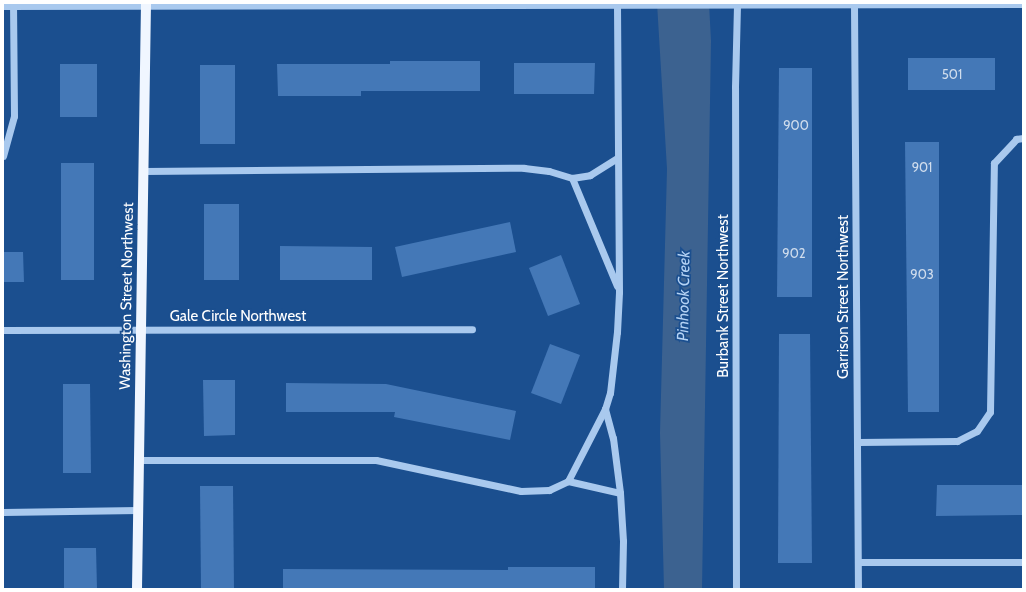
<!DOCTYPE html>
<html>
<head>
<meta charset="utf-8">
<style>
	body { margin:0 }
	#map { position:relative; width:1026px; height:592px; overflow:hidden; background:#1b4f8f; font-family:Cabin,sans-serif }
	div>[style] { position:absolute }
	.water>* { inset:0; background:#3c6290 }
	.building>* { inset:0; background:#4478b7 }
	.minor>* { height:7px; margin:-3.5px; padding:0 3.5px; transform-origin:3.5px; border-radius:3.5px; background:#a9c9ee }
	.major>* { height:10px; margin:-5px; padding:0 5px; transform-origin:5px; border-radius:5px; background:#f0f6ff }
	span { translate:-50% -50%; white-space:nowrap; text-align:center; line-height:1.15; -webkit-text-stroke:3.5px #1b4f8f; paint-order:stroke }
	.number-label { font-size:13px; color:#d0dded }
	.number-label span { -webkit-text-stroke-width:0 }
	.street-label { font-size:15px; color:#fff }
	.water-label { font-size:16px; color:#b5d3f5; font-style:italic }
	.frame { position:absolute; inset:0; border:4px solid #fff; pointer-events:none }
</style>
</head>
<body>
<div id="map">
	<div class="water">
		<i style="clip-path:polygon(657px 3px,709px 3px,711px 41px,702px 589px,664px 589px,660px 433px,667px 169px)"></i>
	</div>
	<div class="building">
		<i style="clip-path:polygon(908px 58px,995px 58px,995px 90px,908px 90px)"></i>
		<i style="clip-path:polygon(390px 61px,480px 61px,480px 91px,361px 91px,361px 96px,278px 96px,277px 64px,390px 64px)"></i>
		<i style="clip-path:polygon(514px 63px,595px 63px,594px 94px,514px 94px)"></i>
		<i style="clip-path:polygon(60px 64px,97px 64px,97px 117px,60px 117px)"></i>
		<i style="clip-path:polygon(200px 65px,235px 65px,235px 144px,200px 144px)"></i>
		<i style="clip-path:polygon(779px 68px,812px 68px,812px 297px,777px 297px)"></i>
		<i style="clip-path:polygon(905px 142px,939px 142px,939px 412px,908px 412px)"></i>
		<i style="clip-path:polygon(61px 163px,94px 163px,94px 280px,61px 280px)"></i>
		<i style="clip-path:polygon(204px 204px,239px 204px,239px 280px,204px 280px)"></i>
		<i style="clip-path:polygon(510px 222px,516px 252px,402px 277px,395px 247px)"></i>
		<i style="clip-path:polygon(280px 246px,372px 247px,372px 280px,280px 280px)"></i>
		<i style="clip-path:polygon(3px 252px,23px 252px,24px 282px,3px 282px)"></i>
		<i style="clip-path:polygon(561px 255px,580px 304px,548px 316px,529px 268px)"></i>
		<i style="clip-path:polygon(779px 334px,810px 334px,812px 563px,778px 563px)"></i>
		<i style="clip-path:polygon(550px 344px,580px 355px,561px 404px,531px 393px)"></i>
		<i style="clip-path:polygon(203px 380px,235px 380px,235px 435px,204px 436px)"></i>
		<i style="clip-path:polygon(286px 383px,386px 384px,516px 411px,510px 440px,394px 417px,395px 412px,286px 412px)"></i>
		<i style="clip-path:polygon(63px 384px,90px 384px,91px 473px,63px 473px)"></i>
		<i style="clip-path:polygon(937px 485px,1023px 485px,1023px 515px,936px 516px)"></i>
		<i style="clip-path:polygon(200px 486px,233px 486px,234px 589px,201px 589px)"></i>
		<i style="clip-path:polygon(64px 548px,96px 548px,97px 589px,64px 589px)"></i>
		<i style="clip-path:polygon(508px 567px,595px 567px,595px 589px,283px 589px,283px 569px,508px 570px)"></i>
	</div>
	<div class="minor">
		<i style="left:854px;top:5px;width:584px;rotate:89.61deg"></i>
		<i style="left:3px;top:6px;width:1020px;rotate:-0.11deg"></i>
		<i style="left:3px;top:156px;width:41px;rotate:-74.6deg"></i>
		<i style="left:14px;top:116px;width:113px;rotate:-90.5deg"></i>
		<i style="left:144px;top:171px;width:380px;rotate:-0.5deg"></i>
		<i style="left:524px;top:168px;width:25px;rotate:7deg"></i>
		<i style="left:549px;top:171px;width:24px;rotate:17deg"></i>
		<i style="left:572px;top:178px;width:18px;rotate:-9deg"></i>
		<i style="left:590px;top:175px;width:32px;rotate:-32deg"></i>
		<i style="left:572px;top:178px;width:117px;rotate:67.4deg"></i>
		<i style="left:3px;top:330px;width:469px;rotate:-0.1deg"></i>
		<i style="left:605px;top:409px;width:30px;rotate:75deg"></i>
		<i style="left:613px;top:438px;width:55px;rotate:82.7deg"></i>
		<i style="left:620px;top:493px;width:48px;rotate:86.4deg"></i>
		<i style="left:623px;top:541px;width:48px;rotate:91.2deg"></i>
		<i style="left:858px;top:442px;width:99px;rotate:-0.6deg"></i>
		<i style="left:957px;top:441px;width:22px;rotate:-27deg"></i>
		<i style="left:977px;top:431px;width:23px;rotate:-56deg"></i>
		<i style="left:990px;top:412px;width:249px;rotate:-89.1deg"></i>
		<i style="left:994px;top:163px;width:33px;rotate:-47deg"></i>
		<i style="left:1016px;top:139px;width:7px;rotate:-8deg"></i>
		<i style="left:139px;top:460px;width:237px"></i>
		<i style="left:376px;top:460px;width:148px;rotate:12.1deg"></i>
		<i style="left:521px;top:491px;width:28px;rotate:-2deg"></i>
		<i style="left:549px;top:490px;width:21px;rotate:-25deg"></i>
		<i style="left:568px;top:481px;width:81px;rotate:-62.8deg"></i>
		<i style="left:605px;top:409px;width:17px;rotate:-73deg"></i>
		<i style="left:610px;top:393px;width:61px;rotate:-83.5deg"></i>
		<i style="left:617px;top:332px;width:40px;rotate:-87.1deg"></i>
		<i style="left:619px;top:292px;width:288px;rotate:-90.4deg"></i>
		<i style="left:568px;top:481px;width:53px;rotate:13deg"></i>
		<i style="left:3px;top:512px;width:135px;rotate:-0.8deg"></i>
		<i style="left:858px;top:562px;width:165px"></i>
		<i style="left:736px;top:589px;width:502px;rotate:-90.11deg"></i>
		<i style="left:735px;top:87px;width:84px;rotate:-88.6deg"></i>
	</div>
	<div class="major">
		<i style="left:137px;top:589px;width:586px;rotate:-89.12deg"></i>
	</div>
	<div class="number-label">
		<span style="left:952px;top:74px">501</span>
		<span style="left:796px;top:125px">900</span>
		<span style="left:922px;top:167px">901</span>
		<span style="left:794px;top:253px">902</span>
		<span style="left:922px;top:274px">903</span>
	</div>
	<div class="street-label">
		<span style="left:127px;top:296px;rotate:-89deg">Washington Street Northwest</span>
		<span style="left:724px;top:296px;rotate:-90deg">Burbank Street Northwest</span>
		<span style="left:844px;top:297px;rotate:-90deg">Garrison Street Northwest</span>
		<span style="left:238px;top:317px">Gale Circle Northwest</span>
	</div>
	<div class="water-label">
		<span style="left:684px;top:296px;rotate:-89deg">Pinhook Creek</span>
	</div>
	<div class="frame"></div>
</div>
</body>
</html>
